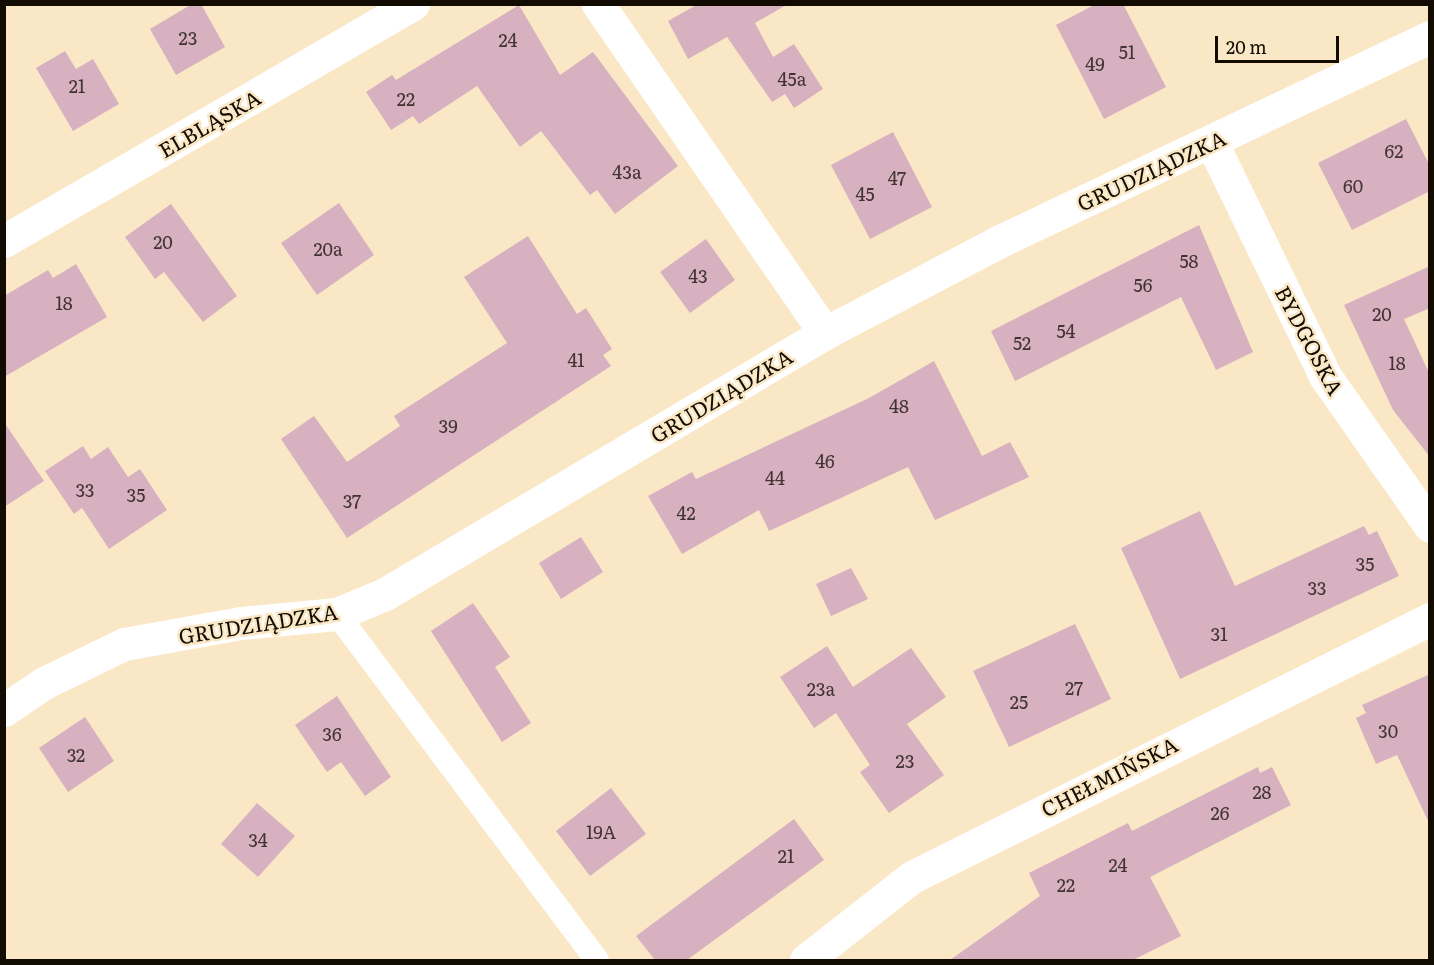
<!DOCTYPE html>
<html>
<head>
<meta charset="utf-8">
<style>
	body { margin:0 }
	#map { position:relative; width:1434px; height:965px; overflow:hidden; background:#fae7c5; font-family:Literata,serif }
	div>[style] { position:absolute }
	.building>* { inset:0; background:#d7b1c0 }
	.service>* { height:24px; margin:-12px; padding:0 12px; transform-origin:12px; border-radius:12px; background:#fff }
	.minor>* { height:33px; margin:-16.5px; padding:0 16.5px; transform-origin:16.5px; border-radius:16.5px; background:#fff }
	span { translate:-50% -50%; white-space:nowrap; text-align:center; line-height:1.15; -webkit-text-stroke:5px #fae7c5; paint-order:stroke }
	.number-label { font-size:18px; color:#423432 }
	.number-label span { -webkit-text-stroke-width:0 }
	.street-label { font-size:21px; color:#110b02 }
	.frame { position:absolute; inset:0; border:6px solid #110b02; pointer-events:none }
	.scale { position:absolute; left:1215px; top:36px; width:124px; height:27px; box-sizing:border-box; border:3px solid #110b02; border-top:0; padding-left:8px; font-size:18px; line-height:21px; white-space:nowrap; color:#110b02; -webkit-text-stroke:4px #fae7c5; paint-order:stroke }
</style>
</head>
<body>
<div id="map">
	<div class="building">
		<i style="clip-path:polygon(192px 4px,201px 4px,225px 47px,176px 75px,150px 29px)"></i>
		<i style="clip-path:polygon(698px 4px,788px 4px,755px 23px,773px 57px,794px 44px,823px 89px,794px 108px,785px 94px,772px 102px,727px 37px,688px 59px,668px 21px)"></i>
		<i style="clip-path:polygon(1096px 4px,1123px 4px,1166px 87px,1104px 119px,1056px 25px)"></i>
		<i style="clip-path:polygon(519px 5px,560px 75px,593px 52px,678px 166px,615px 214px,597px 190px,590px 195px,541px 131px,520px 147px,477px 86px,419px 124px,413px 116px,391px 130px,366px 92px,392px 75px,396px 80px)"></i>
		<i style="clip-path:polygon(65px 51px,76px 69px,93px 59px,119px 104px,73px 131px,36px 68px)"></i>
		<i style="clip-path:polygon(1406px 119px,1430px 166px,1430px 191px,1352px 230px,1318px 163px)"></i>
		<i style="clip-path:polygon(893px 132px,932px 207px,870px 239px,831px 165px)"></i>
		<i style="clip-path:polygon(339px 203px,374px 255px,317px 295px,281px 243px)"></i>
		<i style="clip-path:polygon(171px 204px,237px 296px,203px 322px,164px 272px,155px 279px,125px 237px)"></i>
		<i style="clip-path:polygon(1199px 225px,1253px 352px,1216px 370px,1181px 297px,1015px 381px,991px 331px)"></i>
		<i style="clip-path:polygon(528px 236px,577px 314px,586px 308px,612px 349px,603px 355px,611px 366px,347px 538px,281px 439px,314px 416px,347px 462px,400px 426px,394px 416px,507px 343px,464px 277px)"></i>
		<i style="clip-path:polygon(706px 239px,735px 280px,690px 313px,660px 272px)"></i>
		<i style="clip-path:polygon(76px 264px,107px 317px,4px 377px,4px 296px,48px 270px,53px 278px)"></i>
		<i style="clip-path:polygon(1430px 266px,1430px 308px,1404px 319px,1430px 375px,1430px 457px,1393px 410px,1344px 305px)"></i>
		<i style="clip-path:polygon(934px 361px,982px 456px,1010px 442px,1029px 477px,935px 520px,908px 467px,769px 531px,759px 510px,682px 554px,648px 496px,692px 472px,696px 479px,869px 398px)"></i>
		<i style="clip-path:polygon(4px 422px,44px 481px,4px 507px)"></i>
		<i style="clip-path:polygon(83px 446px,91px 459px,108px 447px,128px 477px,140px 469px,167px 510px,109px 549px,82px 508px,74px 514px,45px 471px)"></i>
		<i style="clip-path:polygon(1200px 511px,1235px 586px,1364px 526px,1369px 535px,1377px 531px,1399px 576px,1180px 679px,1121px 548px)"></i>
		<i style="clip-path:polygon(581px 537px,603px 572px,561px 599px,539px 563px)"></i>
		<i style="clip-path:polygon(851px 568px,868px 599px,831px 616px,816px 584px)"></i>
		<i style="clip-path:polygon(473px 603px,510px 657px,495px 667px,531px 723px,502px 742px,431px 631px)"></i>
		<i style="clip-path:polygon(1075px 624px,1111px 699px,1009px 747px,973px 671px)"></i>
		<i style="clip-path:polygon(827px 646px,853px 687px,911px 648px,946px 697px,907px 724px,944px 775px,889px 813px,860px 772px,870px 765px,836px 713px,814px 728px,780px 677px)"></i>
		<i style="clip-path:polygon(1430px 674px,1430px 825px,1397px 755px,1376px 764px,1356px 718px,1366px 713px,1362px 705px)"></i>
		<i style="clip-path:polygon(337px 696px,391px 777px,365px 796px,341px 762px,327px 772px,295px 725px)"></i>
		<i style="clip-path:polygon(85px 717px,114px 761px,68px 792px,39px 748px)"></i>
		<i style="clip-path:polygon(1258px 767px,1260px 773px,1272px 767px,1291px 805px,1150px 877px,1181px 936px,1133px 960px,950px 960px,1040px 896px,1029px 873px,1128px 823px,1132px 831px)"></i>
		<i style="clip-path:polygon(611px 788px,646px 834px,590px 876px,556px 831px)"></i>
		<i style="clip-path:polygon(257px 803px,295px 836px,258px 877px,221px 844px)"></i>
		<i style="clip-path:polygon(794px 819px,824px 860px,687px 960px,655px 960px,636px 936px)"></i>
	</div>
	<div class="service">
		<i style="left:337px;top:614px;width:433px;rotate:53.1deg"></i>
	</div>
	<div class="minor">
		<i style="left:598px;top:4px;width:400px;rotate:55.4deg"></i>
		<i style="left:1211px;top:141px;width:261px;rotate:64.1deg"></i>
		<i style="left:1325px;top:376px;width:183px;rotate:55deg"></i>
		<i style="left:4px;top:241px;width:473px;rotate:-30.1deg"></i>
		<i style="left:4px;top:710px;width:48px;rotate:-34deg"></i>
		<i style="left:44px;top:683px;width:89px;rotate:-26deg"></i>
		<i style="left:124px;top:644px;width:119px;rotate:-10.2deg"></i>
		<i style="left:241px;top:623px;width:96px;rotate:-5.4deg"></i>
		<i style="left:337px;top:614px;width:52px;rotate:-22.6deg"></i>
		<i style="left:385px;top:594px;width:512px;rotate:-30.68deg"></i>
		<i style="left:825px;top:333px;width:195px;rotate:-27.7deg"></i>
		<i style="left:998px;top:242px;width:478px;rotate:-25.4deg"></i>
		<i style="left:806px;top:960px;width:135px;rotate:-38.1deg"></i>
		<i style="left:912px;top:877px;width:579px;rotate:-26.48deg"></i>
	</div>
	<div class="number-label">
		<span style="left:188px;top:38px">23</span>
		<span style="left:508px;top:40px">24</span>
		<span style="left:1127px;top:52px">51</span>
		<span style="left:1095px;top:64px">49</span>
		<span style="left:792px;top:79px">45a</span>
		<span style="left:77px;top:86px">21</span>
		<span style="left:406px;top:99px">22</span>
		<span style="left:1394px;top:151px">62</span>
		<span style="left:627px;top:172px">43a</span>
		<span style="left:897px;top:178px">47</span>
		<span style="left:1353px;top:186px">60</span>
		<span style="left:865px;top:194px">45</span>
		<span style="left:163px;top:242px">20</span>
		<span style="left:328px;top:249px">20a</span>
		<span style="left:1189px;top:261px">58</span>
		<span style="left:698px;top:276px">43</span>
		<span style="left:1143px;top:285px">56</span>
		<span style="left:64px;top:303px">18</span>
		<span style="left:1382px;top:314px">20</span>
		<span style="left:1066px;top:331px">54</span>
		<span style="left:1022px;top:343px">52</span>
		<span style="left:576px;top:360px">41</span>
		<span style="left:1397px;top:363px">18</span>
		<span style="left:899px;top:406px">48</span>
		<span style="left:448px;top:426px">39</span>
		<span style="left:825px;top:461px">46</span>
		<span style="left:775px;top:478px">44</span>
		<span style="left:85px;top:490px">33</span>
		<span style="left:136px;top:495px">35</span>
		<span style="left:352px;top:501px">37</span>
		<span style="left:686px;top:513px">42</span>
		<span style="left:1365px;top:564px">35</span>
		<span style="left:1317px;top:588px">33</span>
		<span style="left:1219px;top:634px">31</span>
		<span style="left:1074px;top:688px">27</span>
		<span style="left:821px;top:689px">23a</span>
		<span style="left:1019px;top:702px">25</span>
		<span style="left:1388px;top:731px">30</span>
		<span style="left:332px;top:734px">36</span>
		<span style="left:76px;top:755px">32</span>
		<span style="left:905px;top:761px">23</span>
		<span style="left:1262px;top:792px">28</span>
		<span style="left:1220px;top:813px">26</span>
		<span style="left:601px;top:832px">19A</span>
		<span style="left:258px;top:840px">34</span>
		<span style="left:786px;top:856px">21</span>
		<span style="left:1118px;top:865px">24</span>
		<span style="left:1066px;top:885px">22</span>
	</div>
	<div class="street-label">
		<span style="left:209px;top:123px;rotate:-30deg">ELBLĄSKA</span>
		<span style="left:1151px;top:170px;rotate:-25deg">GRUDZIĄDZKA</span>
		<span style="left:1310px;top:340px;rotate:62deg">BYDGOSKA</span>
		<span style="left:721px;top:395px;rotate:-31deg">GRUDZIĄDZKA</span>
		<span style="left:258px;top:623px;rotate:-9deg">GRUDZIĄDZKA</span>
		<span style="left:1109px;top:776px;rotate:-27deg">CHEŁMIŃSKA</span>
	</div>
	<div class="frame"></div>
	<div class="scale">20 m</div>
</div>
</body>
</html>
